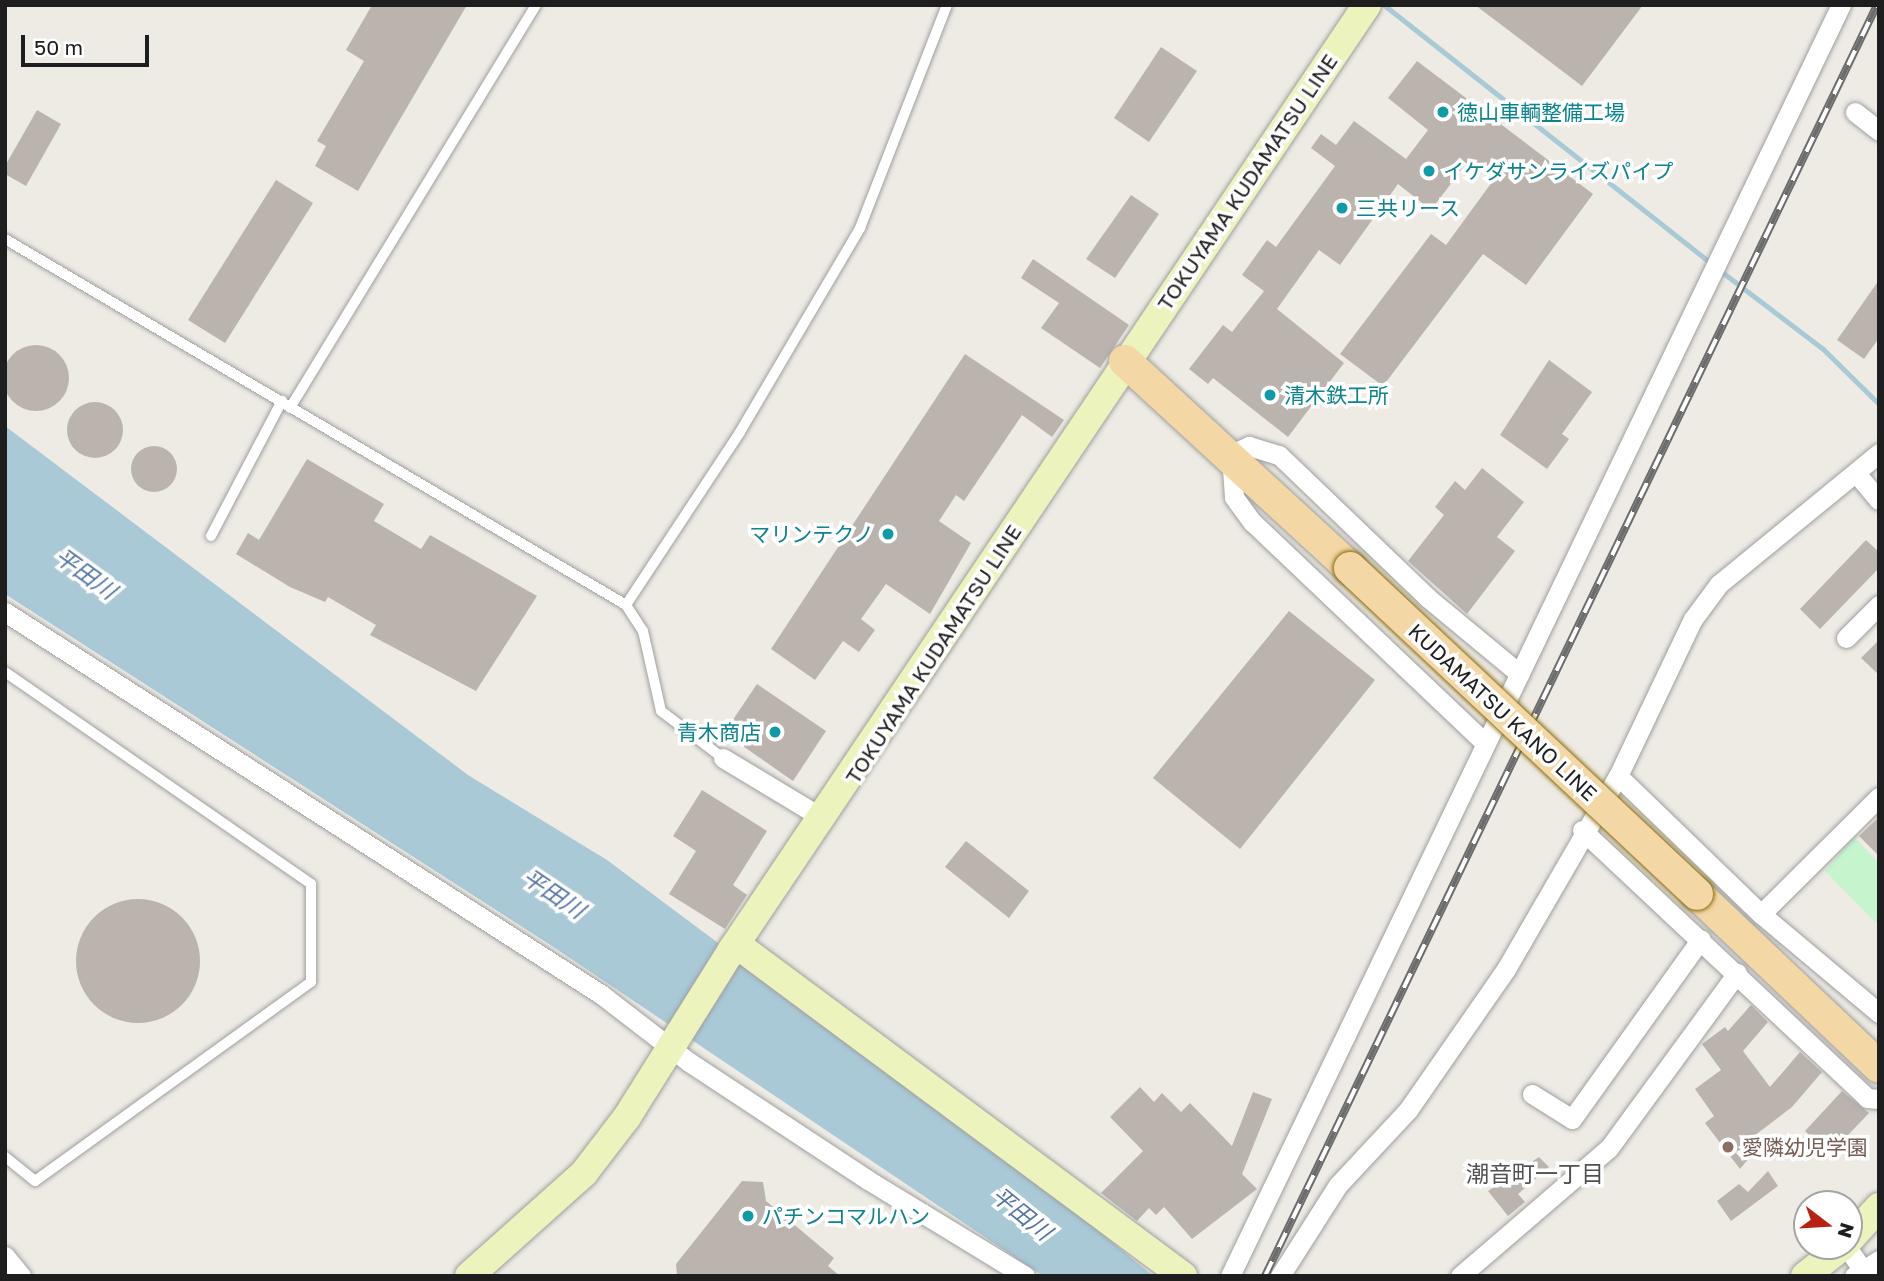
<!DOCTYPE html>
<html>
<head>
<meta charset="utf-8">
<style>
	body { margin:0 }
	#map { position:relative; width:1884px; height:1281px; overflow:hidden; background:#eeebe4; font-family:"Golos Text","Noto Sans JP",sans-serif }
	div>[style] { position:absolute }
	.park>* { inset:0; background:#c5f4cd }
	.water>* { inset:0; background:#a9c9d7 }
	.stream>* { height:5px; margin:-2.5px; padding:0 2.5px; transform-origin:2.5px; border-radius:2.5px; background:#a9c9d7 }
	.building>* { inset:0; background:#bbb4ae }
	.round { border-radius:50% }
	.roads { filter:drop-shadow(0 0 2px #9f9f9f) drop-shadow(0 0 2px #9f9f9f) }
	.lane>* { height:10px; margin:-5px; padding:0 5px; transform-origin:5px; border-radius:5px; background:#fff }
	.street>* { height:19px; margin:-9.5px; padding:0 9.5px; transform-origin:9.5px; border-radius:9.5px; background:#fff }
	.secondary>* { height:28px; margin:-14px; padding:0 14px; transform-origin:14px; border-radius:14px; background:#ecf3bd }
	.primary>* { height:32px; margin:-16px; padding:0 16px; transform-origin:16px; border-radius:16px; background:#f3d7a4 }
	.rail>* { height:8px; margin-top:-4px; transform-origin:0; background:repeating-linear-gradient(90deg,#fff 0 16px,#6c6c6c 0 32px); box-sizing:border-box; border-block:2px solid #6c6c6c }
	.bridges { filter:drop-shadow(0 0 2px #8a6b0e) drop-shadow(0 0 2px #8a6b0e) }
	.primary-bridge>* { height:32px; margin:-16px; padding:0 16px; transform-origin:16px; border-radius:16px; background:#f3d7a4 }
	.dots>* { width:19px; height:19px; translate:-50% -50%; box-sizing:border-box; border:4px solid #fff; border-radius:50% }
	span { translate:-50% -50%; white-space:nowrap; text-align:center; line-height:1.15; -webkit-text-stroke:7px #fff; paint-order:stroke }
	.culture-label { font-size:21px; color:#0d838f }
	.left { translate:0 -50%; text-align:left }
	.right { translate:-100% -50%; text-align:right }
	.street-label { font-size:21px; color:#1e1e1e }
	.education-label { font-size:21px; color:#785e54 }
	.water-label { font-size:23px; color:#5375a4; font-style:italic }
	.neighbourhood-label { font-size:23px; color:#515151 }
	.frame { position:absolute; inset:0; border:7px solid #1e1e1e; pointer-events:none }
	.north { position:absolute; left:1793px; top:1190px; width:70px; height:70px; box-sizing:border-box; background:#fff; border:2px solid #a5a5a5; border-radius:50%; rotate:107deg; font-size:19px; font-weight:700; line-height:28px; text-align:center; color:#1e1e1e }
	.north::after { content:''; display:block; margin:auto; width:24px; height:32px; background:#b92012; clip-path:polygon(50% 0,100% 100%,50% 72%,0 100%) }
	.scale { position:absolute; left:21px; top:35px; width:128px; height:32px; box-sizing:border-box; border:4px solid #1e1e1e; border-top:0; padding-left:9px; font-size:21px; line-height:24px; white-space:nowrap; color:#1e1e1e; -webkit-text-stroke:5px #fff; paint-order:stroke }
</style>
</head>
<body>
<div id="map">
	<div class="park">
		<i style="clip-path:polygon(1854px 837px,1879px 863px,1879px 926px,1825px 871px)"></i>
	</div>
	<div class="water">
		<i style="clip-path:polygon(5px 426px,468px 775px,607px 860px,1052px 1192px,1153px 1276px,1043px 1276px,555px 948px,5px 594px)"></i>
	</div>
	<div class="stream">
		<i style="left:1384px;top:5px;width:417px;rotate:38.3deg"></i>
		<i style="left:1718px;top:269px;width:132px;rotate:37.3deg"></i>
		<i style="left:1823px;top:349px;width:78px;rotate:44.5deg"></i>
	</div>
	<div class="building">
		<i style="clip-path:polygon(372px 5px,467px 5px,358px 191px,315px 166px,326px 146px,317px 141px,364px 61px,346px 50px)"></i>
		<i style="clip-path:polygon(1475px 5px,1643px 5px,1582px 86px)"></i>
		<i style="clip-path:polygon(1161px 47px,1197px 71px,1149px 142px,1114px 118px)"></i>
		<i style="clip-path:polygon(1417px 61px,1593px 194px,1526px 285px,1483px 254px,1383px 386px,1340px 354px,1431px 234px,1446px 245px,1495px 178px,1468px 161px,1431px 210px,1398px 184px,1340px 265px,1319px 250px,1277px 309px,1344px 363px,1288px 437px,1213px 378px,1208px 384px,1189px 369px,1223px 325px,1232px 332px,1264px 291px,1242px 275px,1267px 240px,1276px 247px,1335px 166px,1311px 148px,1321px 134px,1336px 145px,1354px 121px,1406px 159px,1428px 130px,1388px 98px)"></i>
		<i style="clip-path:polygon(37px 110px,61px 124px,26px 186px,5px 174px,5px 166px)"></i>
		<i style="clip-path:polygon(276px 180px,313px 203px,225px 343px,188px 320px)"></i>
		<i style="clip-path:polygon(1131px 195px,1159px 214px,1115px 278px,1086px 259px)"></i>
		<i style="clip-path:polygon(1033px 259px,1129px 325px,1100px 368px,1041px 328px,1059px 303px,1021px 278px)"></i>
		<i style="clip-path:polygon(1879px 280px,1879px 338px,1864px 359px,1837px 340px)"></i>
		<i class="round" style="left:3px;top:345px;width:66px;height:66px"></i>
		<i style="clip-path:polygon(965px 354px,1064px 420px,1052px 437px,1022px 415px,964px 501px,956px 495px,939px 521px,971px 543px,930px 614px,886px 584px,861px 619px,875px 630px,859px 652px,843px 641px,815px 680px,771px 649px)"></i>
		<i style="clip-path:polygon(1549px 360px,1592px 392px,1562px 434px,1569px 439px,1547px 469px,1500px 435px)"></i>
		<i class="round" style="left:67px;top:402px;width:56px;height:56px"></i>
		<i class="round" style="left:131px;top:446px;width:46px;height:46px"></i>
		<i style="clip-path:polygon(307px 459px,384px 504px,374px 521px,421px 549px,430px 535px,537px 596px,476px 691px,370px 635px,376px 625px,328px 597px,325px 602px,290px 587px,236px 554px,248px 533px,259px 540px)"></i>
		<i style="clip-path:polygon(1482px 468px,1524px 502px,1497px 537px,1515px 551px,1467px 614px,1408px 561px,1444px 515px,1435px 507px,1455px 481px,1465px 490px)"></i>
		<i style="clip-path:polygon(1866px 540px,1879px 552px,1879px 568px,1820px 629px,1800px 609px)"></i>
		<i style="clip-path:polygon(1289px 611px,1375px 680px,1240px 849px,1153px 778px)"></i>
		<i style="clip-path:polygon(1879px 640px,1879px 675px,1861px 658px)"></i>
		<i style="clip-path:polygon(757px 684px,826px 731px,793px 781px,724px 733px)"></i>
		<i style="clip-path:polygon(702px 790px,767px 831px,733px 885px,747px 895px,725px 929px,669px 894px,696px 851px,673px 836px)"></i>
		<i style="clip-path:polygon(1879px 817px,1879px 856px,1859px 836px)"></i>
		<i style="clip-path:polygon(966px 841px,1029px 891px,1009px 918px,945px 867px)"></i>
		<i class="round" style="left:76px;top:899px;width:124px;height:124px"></i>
		<i style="clip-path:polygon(1751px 1005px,1768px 1022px,1743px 1051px,1770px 1087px,1800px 1052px,1822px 1072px,1792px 1107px,1746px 1142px,1754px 1152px,1740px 1169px,1705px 1123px,1714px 1116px,1695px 1089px,1721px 1070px,1702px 1044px,1725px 1027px,1728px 1031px)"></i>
		<i style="clip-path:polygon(1140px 1087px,1154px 1102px,1162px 1093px,1181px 1112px,1190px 1103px,1232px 1146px,1253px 1092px,1272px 1099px,1242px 1174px,1257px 1189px,1192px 1239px,1164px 1207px,1156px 1215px,1149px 1208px,1137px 1221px,1101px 1193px,1143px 1151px,1110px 1117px)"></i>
		<i style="clip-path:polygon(1842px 1091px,1869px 1113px,1830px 1154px,1805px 1131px)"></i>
		<i style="clip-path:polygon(1539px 1157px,1549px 1167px,1518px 1194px,1525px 1202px,1508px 1216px,1488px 1191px)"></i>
		<i style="clip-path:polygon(1768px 1171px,1778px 1186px,1731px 1221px,1717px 1201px,1739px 1184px,1748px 1192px)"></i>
		<i style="clip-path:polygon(742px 1181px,763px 1182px,766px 1201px,834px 1258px,828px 1266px,840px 1276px,677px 1276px,676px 1264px)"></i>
	</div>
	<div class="roads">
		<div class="lane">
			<i style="left:5px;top:239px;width:721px;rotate:30.51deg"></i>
			<i style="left:626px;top:605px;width:31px;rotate:57deg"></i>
			<i style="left:643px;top:631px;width:82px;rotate:77.3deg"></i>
			<i style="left:661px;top:711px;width:78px;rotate:37.2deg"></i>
			<i style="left:290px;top:408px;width:472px;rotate:-58.6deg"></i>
			<i style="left:211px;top:536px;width:153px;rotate:-62.3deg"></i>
			<i style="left:626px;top:605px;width:207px;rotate:-56.6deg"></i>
			<i style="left:740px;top:432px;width:237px;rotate:-59.5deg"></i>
			<i style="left:860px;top:228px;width:239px;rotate:-68.7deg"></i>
			<i style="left:5px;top:672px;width:372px;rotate:34.7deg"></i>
			<i style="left:311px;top:884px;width:98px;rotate:90deg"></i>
			<i style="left:311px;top:982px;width:340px;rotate:144.2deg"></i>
			<i style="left:35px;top:1181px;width:38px;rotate:-141deg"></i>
		</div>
		<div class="street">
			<i style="left:1855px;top:112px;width:31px;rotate:38deg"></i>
			<i style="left:1856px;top:473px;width:35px;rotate:50deg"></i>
			<i style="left:5px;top:612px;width:709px;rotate:32.68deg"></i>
			<i style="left:602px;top:995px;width:110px;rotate:37.6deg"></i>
			<i style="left:689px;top:1062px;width:214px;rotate:33.4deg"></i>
			<i style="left:868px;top:1180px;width:184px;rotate:31.4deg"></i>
			<i style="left:1846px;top:638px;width:47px;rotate:-45deg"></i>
			<i style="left:1484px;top:742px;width:320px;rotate:-136.5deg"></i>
			<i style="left:1252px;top:522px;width:31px;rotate:-126deg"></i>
			<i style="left:1234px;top:497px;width:43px;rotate:-94deg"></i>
			<i style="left:1231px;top:454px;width:20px;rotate:-24deg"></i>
			<i style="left:1249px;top:446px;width:31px;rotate:17deg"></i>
			<i style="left:1279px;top:455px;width:207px;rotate:43.8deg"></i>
			<i style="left:1428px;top:598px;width:119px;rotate:39.6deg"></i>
			<i style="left:723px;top:758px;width:118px;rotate:31.1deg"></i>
			<i style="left:1618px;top:776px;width:199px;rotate:44deg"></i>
			<i style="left:1761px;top:914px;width:154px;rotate:40deg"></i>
			<i style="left:1582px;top:830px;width:391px;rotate:43.2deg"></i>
			<i style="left:1867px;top:1098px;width:12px;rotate:5deg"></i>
			<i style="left:1761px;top:914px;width:166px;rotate:-44.8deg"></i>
			<i style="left:1532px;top:1094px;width:47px;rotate:32deg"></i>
			<i style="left:1572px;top:1119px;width:221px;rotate:-54.4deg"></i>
			<i style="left:1846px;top:1246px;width:29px;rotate:55deg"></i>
			<i style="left:5px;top:1256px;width:26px;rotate:51deg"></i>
			<i style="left:1230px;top:1276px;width:1410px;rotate:-64.33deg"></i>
			<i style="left:1280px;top:1276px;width:108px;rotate:-57.5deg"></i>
			<i style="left:1338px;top:1185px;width:103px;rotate:-47deg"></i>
			<i style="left:1408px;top:1110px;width:172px;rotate:-55.2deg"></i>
			<i style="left:1506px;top:969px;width:223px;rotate:-59.9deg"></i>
			<i style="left:1618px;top:776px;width:174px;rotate:-64.5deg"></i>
			<i style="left:1693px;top:619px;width:44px;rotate:-53.4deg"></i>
			<i style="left:1719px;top:584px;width:207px;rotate:-39.3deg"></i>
			<i style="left:1460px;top:1276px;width:196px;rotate:-40.7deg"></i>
			<i style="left:1609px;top:1148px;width:217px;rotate:-53.8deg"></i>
			<i style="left:1854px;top:1276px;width:30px;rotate:-33deg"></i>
		</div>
		<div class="secondary">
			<i style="left:736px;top:944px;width:557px;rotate:36.6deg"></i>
			<i style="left:1849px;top:1240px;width:45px;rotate:-47.7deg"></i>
			<i style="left:469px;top:1276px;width:154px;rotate:-41.8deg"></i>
			<i style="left:584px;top:1173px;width:71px;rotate:-52.5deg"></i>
			<i style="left:627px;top:1117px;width:196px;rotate:-57.9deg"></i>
			<i style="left:731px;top:951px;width:1140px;rotate:-56.09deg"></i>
			<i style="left:1805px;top:1276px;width:48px;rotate:-38.3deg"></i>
		</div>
		<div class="primary">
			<i style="left:1125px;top:361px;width:306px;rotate:42.6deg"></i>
			<i style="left:1697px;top:894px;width:251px;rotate:43.5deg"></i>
		</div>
	</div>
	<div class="rail">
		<i style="left:1265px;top:1276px;width:1411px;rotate:-64.29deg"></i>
	</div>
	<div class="bridges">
		<div class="primary-bridge">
			<i style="left:1350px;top:568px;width:476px;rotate:43.2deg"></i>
		</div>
	</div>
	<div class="dots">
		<i style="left:1443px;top:112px;background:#0f9aa8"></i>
		<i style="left:1429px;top:171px;background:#0f9aa8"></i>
		<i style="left:1342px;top:208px;background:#0f9aa8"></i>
		<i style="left:1270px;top:395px;background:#0f9aa8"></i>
		<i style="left:888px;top:534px;background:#0f9aa8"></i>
		<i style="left:775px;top:732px;background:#0f9aa8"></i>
		<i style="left:1728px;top:1147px;background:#8d6e63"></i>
		<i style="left:748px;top:1216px;background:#0f9aa8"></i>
	</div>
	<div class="culture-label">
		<span class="left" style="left:1457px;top:112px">徳山車輌整備工場</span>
		<span class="left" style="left:1443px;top:171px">イケダサンライズパイプ</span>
		<span class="left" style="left:1356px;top:208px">三共リース</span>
		<span class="left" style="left:1284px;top:395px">清木鉄工所</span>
		<span class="right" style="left:874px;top:534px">マリンテクノ</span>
		<span class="right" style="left:761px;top:732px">青木商店</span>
		<span class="left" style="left:762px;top:1216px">パチンコマルハン</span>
	</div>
	<div class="street-label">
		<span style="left:1247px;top:182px;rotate:-56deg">TOKUYAMA KUDAMATSU LINE</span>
		<span style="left:933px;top:654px;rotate:-57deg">TOKUYAMA KUDAMATSU LINE</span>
		<span style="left:1503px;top:712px;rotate:43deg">KUDAMATSU KANO LINE</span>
	</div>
	<div class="education-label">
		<span class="left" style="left:1742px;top:1147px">愛隣幼児学園</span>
	</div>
	<div class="water-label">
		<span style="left:86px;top:573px;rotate:36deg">平田川</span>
		<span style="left:554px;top:893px;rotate:34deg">平田川</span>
		<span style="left:1022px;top:1213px;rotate:39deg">平田川</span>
	</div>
	<div class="neighbourhood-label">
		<span style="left:1535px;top:1173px">潮音町一丁目</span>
	</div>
	<div class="frame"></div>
	<div class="north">N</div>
	<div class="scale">50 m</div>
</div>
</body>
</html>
